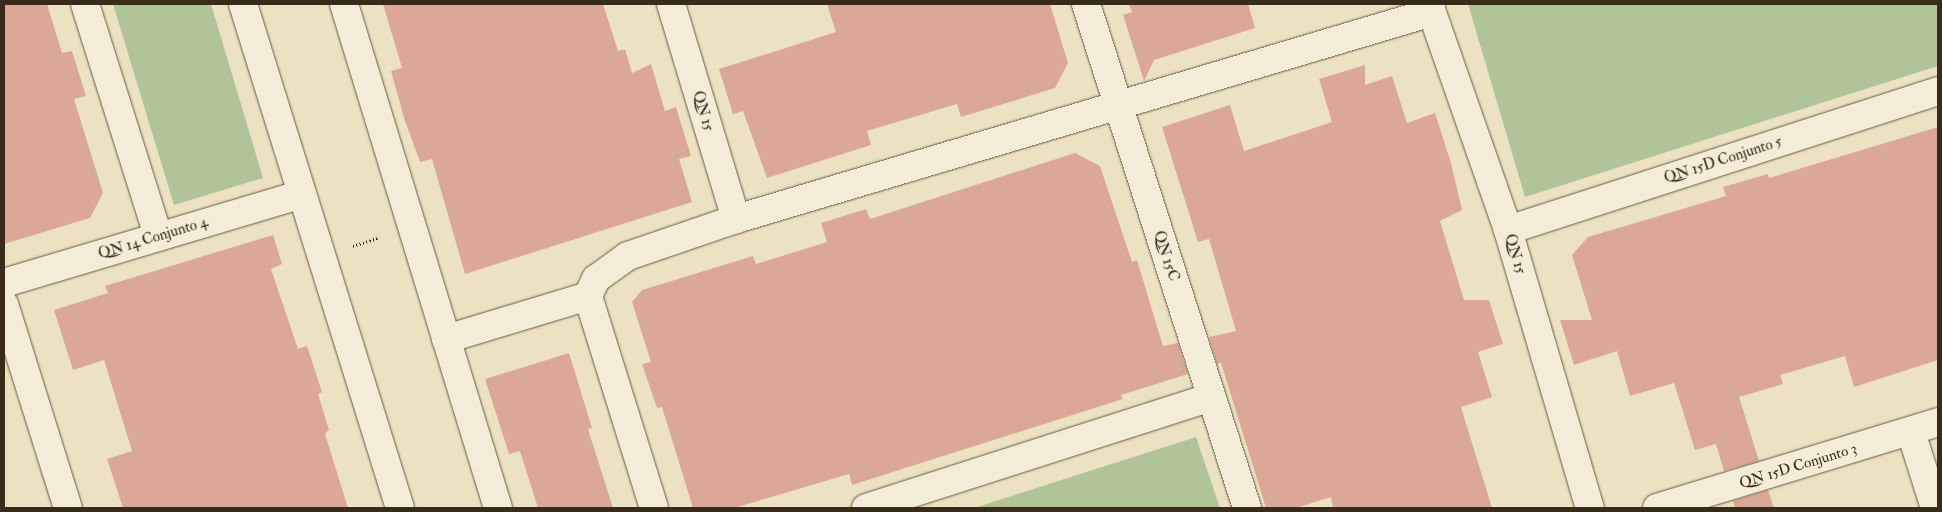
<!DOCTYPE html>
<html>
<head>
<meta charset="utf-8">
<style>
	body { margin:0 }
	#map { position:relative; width:1942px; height:512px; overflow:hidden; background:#ece2c2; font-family:"IM FELL Double Pica",serif }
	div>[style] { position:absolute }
	.green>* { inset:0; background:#b1c498 }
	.building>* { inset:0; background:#dba897 }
	.path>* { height:3px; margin-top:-1.5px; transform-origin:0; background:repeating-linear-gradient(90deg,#392b1a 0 1px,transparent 0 3.5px) }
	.roads { filter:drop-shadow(0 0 1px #665944) drop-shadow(0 0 1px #665944) }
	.street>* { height:28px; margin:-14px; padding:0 14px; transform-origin:14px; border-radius:14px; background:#f3ecd7 }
	.secondary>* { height:28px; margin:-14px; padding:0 14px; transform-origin:14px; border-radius:14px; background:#f3ecd7 }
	span { translate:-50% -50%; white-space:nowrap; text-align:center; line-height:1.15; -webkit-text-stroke:4px #f3ecd7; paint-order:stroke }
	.street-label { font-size:15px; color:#392b1a }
	.frame { position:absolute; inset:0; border:5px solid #392b1a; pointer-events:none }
</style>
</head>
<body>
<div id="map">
	<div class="green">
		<i style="clip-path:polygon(113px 4px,211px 4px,263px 178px,174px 205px)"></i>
		<i style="clip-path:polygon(1468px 4px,1938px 4px,1938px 66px,1525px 197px)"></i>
		<i style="clip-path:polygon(1196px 437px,1220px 508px,974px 508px)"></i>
	</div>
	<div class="building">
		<i style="clip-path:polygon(4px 4px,47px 4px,62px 53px,72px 51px,86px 96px,74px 99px,103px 193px,90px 218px,4px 244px)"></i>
		<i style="clip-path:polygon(383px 4px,603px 4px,618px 51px,625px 49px,632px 73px,651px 64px,665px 111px,676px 107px,691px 156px,679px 159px,692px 202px,465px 274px,432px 159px,420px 162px,404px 118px,391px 71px,402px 68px)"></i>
		<i style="clip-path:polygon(827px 4px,1050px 4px,1068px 63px,1055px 88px,961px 117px,957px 104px,867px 131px,871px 145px,767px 178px,743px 111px,733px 114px,719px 69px,836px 32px)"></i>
		<i style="clip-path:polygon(1129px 4px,1248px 4px,1255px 28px,1154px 60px,1144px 81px,1123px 15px,1132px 12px)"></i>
		<i style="clip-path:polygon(1365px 65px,1365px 85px,1392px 76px,1407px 123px,1435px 113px,1451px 163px,1462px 210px,1440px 221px,1464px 300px,1489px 300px,1503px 344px,1478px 352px,1492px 397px,1461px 407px,1492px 508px,1333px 508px,1331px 497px,1296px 508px,1266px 508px,1221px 363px,1217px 364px,1209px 337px,1236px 331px,1209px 239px,1198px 242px,1162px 127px,1230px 105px,1244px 151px,1332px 122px,1319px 79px)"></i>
		<i style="clip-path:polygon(1938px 127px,1938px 360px,1854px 387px,1845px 356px,1780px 375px,1783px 384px,1739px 397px,1759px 461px,1724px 471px,1716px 444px,1695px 450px,1674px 383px,1630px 396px,1617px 351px,1574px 365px,1560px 320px,1592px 320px,1572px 255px,1588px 237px,1726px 196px,1723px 187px,1768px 174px,1769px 178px)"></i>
		<i style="clip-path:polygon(1075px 153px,1100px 166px,1132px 262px,1137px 260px,1163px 346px,1178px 343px,1188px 374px,1121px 395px,1123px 399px,852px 485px,849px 474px,734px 508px,693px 508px,662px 407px,657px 408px,642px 364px,651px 362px,632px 302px,642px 290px,753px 256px,756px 264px,827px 242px,821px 223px,866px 209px,870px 219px)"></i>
		<i style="clip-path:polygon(273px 235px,282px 264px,271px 269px,298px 349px,307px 346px,322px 392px,318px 394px,329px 430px,325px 434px,348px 508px,123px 508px,107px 459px,132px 451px,104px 360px,73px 370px,54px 310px,108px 293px,105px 286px)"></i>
		<i style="clip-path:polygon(569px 353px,592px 428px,588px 429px,613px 508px,538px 508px,520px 451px,509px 454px,485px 379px)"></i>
		<i style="clip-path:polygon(1768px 490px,1774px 508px,1735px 508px,1733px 501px)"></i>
	</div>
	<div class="path">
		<i style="left:353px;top:246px;width:28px;rotate:-18deg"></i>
	</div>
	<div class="roads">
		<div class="street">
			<i style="left:85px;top:4px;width:243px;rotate:72.5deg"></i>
			<i style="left:671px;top:4px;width:225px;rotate:73.2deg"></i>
			<i style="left:1086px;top:4px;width:529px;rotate:72.28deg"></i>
			<i style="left:1429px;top:4px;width:239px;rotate:70.7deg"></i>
			<i style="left:1508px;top:230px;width:290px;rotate:73.6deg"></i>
			<i style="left:1508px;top:230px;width:452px;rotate:-17.9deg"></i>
			<i style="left:4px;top:283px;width:311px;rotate:-16.6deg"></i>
			<i style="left:4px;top:304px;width:214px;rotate:72.6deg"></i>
			<i style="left:446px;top:339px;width:148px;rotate:-16.8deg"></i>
			<i style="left:1911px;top:432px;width:80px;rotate:72.5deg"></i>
			<i style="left:654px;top:508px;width:222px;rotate:-107.3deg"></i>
			<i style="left:588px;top:296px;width:19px;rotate:-65deg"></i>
			<i style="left:596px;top:279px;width:39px;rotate:-36deg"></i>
			<i style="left:628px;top:256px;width:114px;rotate:-18.9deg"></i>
			<i style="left:736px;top:219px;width:726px;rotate:-16.56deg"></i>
			<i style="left:866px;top:508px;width:363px;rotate:-17.8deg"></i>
			<i style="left:1657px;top:508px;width:294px;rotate:-17deg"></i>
		</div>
		<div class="secondary">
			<i style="left:243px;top:4px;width:528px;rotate:72.7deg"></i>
			<i style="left:344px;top:4px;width:527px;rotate:73.01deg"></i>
		</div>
	</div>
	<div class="street-label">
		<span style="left:703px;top:111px;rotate:73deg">QN 15</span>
		<span style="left:1723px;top:160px;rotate:-18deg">QN 15D Conjunto 5</span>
		<span style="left:153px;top:238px;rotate:-17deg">QN 14 Conjunto 4</span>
		<span style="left:1515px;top:254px;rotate:73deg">QN 15</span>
		<span style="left:1166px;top:256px;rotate:72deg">QN 15C</span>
		<span style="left:1798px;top:466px;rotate:-17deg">QN 15D Conjunto 3</span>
	</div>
	<div class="frame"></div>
</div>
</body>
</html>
